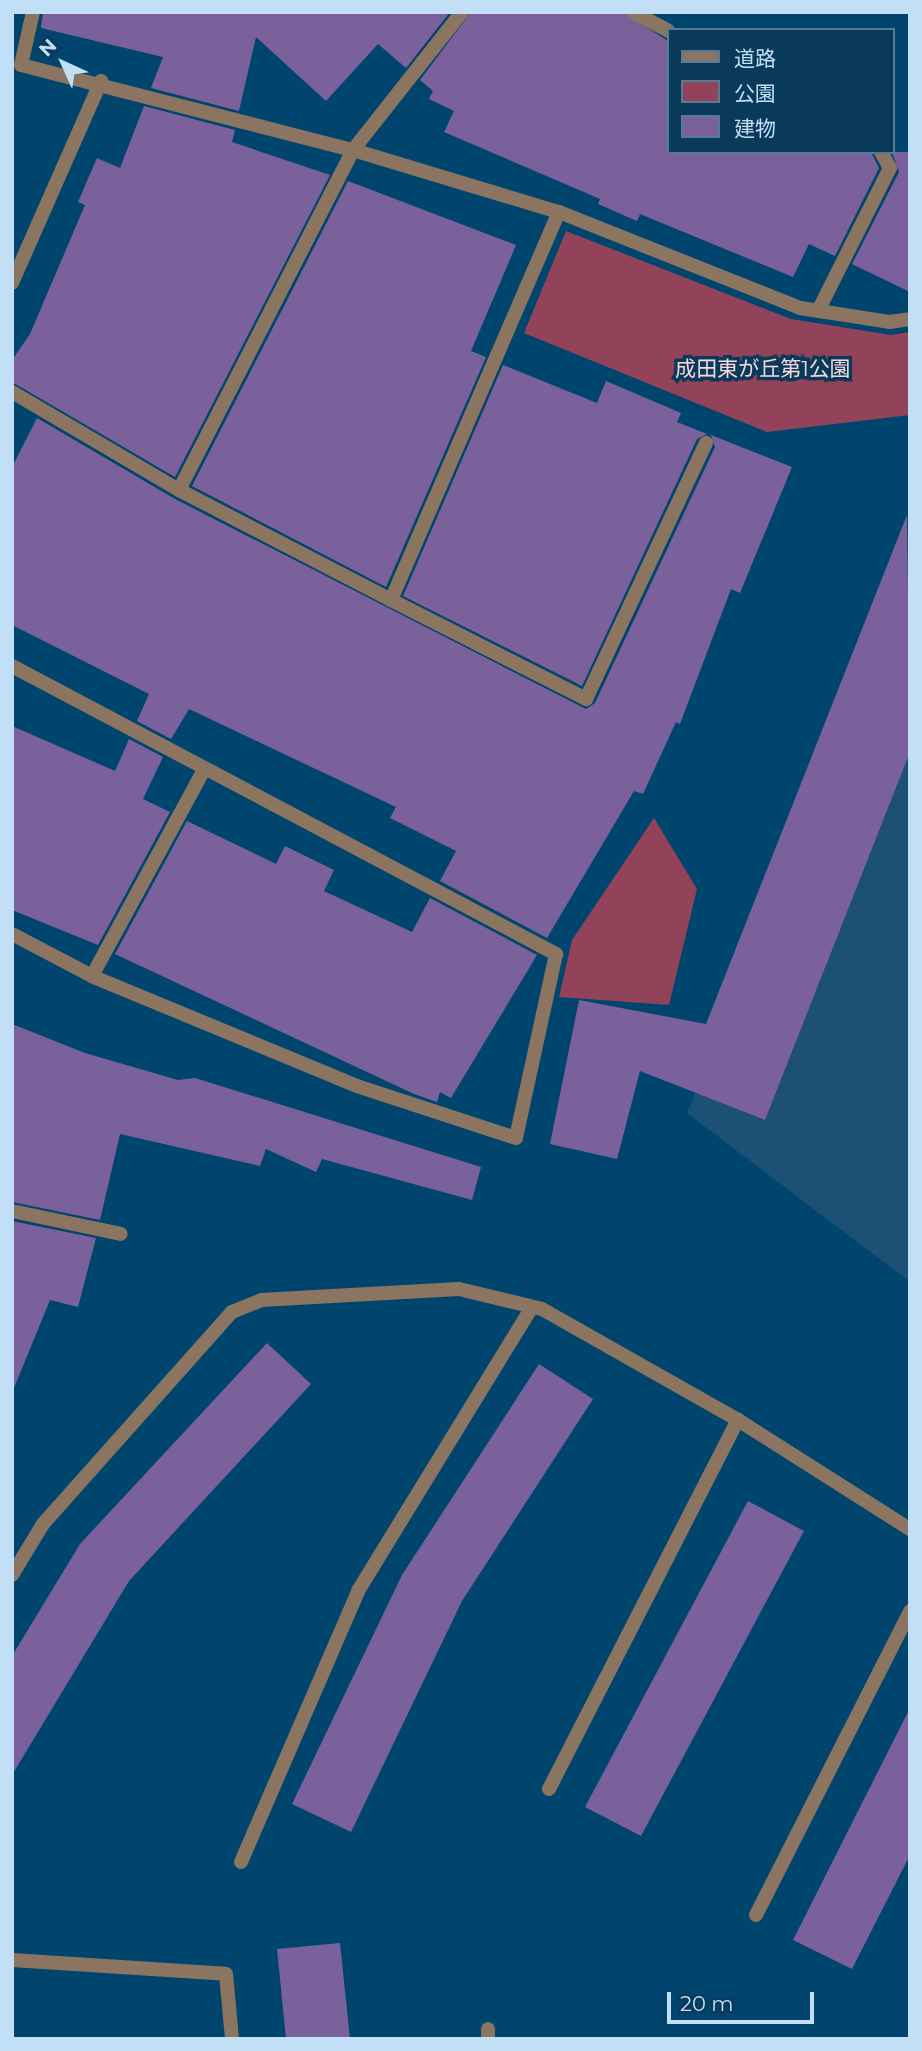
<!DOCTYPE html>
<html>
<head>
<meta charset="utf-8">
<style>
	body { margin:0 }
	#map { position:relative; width:922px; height:2051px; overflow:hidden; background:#00456e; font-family:Montserrat,"Noto Sans JP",sans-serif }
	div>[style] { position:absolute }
	.built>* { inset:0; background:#1c5075 }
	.green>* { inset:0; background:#92435a }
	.building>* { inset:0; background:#7a619b }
	.service>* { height:14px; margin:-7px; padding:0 7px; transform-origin:7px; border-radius:7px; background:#8b7460 }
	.minor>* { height:14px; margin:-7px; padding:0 7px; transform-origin:7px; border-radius:7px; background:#8b7460 }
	span { translate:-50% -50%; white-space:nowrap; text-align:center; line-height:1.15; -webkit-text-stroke:7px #0a3a5a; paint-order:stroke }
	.park-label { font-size:21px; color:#f4d8de }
	.frame { position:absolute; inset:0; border:14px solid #c2dff8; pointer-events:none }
	.legend { position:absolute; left:667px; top:28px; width:228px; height:126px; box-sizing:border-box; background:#0a3a5a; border:2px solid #547c99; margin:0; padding:9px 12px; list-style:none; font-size:21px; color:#c2dff8 }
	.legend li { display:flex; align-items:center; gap:14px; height:35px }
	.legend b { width:35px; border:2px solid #547c99 }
	.north { position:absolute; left:28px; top:28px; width:70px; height:70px; -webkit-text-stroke:5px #0a3a5a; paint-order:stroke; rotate:315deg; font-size:19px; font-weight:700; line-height:28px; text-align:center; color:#c2dff8 }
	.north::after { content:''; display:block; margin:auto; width:24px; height:32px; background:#c2dff8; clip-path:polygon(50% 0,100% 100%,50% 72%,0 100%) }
	.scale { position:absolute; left:667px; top:1992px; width:147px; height:32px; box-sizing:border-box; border:4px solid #c2dff8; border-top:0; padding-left:9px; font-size:21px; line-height:24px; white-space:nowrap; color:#c2dff8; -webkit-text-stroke:5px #0a3a5a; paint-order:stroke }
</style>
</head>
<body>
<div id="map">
	<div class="built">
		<i style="clip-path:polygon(910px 583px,910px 1282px,687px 1113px)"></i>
	</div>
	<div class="green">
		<i style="clip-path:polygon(566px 231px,791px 319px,891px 335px,910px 332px,910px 415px,767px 432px,524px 333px)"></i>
		<i style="clip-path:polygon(654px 818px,697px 889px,669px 1005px,559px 997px,572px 940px)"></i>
	</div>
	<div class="building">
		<i style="clip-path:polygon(43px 12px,450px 12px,406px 68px,378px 44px,326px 101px,256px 37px,239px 111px,151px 88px,163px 57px,41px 28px)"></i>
		<i style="clip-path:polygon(471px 12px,623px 12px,668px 41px,668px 152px,871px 152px,879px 168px,835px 256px,809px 244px,793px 277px,640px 214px,637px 221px,598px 204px,600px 199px,444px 132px,454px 111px,429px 99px,433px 91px,420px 80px)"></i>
		<i style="clip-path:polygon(144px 106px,235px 130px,232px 142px,330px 175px,175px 477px,12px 382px,12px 360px,30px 334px,85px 205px,78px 202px,97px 158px,120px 168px)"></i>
		<i style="clip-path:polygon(892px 152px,910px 152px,910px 292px,852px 264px,899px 172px)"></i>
		<i style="clip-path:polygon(348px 181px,516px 245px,471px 351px,486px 357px,386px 587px,192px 486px)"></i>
		<i style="clip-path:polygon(503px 365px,597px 403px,606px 381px,681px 413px,677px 422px,707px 434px,697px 439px,582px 686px,403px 596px)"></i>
		<i style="clip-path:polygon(37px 418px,175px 499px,586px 709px,595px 703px,715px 447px,711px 435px,792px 467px,740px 593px,731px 589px,680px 724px,676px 722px,643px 794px,634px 791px,547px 938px,440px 881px,456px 851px,390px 818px,396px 807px,189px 709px,171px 739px,137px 721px,149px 694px,12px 625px,12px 467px)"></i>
		<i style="clip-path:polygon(907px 515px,910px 752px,765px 1120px,640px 1071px,617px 1159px,550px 1144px,579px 1000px,706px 1024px)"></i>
		<i style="clip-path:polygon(12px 726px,115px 771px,129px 739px,163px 757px,143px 799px,170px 812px,98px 945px,12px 910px)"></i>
		<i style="clip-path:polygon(187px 821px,276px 864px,285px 846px,334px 870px,324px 891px,412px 932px,430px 898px,537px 955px,451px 1098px,440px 1092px,437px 1102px,414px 1094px,115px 954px)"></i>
		<i style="clip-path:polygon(12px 1024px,85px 1053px,178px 1080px,195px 1078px,481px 1167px,472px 1200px,322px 1159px,316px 1172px,266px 1149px,260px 1166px,120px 1134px,100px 1220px,12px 1202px)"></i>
		<i style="clip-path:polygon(12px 1221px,96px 1238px,78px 1307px,50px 1300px,14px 1388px)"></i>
		<i style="clip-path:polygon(267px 1343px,311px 1384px,129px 1581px,12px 1775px,12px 1656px,80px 1544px)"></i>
		<i style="clip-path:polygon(539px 1364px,593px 1399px,462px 1601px,351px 1832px,292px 1804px,402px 1575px)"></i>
		<i style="clip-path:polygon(748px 1501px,804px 1531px,641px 1836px,585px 1807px)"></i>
		<i style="clip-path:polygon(910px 1708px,910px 1855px,852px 1969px,793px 1940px)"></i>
		<i style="clip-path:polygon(340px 1943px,350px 2039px,286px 2039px,277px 1949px)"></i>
	</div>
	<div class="service">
		<i style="left:633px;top:12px;width:40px;rotate:28deg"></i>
		<i style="left:818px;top:311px;width:160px;rotate:-63.3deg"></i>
		<i style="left:890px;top:168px;width:18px;rotate:-119deg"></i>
		<i style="left:12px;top:1575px;width:60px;rotate:-58.7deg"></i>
		<i style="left:43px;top:1524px;width:284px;rotate:-48.3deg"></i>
		<i style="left:232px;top:1312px;width:31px;rotate:-22deg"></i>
		<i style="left:261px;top:1300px;width:198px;rotate:-3.2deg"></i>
		<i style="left:459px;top:1289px;width:85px;rotate:13.5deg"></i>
		<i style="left:542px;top:1309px;width:225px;rotate:29.5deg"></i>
		<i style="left:738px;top:1420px;width:204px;rotate:32.4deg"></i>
		<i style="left:549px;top:1789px;width:415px;rotate:-62.9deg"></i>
		<i style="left:241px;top:1862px;width:295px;rotate:-66.6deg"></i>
		<i style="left:358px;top:1591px;width:333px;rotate:-58.5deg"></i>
		<i style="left:756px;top:1915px;width:341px;rotate:-63.1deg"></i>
		<i style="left:12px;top:1960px;width:214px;rotate:3.7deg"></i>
		<i style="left:226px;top:1974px;width:65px;rotate:84.7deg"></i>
		<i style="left:488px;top:2029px;width:10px;rotate:90deg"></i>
	</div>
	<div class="minor">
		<i style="left:33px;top:12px;width:54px;rotate:102.8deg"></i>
		<i style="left:21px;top:65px;width:343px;rotate:14.4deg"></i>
		<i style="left:353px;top:150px;width:215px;rotate:16.8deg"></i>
		<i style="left:559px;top:212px;width:259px;rotate:21.7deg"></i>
		<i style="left:800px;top:308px;width:90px;rotate:8.9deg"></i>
		<i style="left:889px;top:322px;width:21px;rotate:-8deg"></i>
		<i style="left:12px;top:283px;width:221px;rotate:-66.2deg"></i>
		<i style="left:12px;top:392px;width:194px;rotate:30.4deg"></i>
		<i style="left:179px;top:490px;width:382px;rotate:-62.9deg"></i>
		<i style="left:353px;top:150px;width:176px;rotate:-51.7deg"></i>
		<i style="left:179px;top:490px;width:239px;rotate:27.4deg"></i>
		<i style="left:391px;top:600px;width:423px;rotate:-66.6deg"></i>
		<i style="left:391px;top:600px;width:219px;rotate:26.9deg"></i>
		<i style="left:586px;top:699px;width:283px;rotate:-64.9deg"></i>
		<i style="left:12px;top:666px;width:616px;rotate:27.9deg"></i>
		<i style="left:556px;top:954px;width:188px;rotate:102.3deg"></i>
		<i style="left:516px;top:1138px;width:167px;rotate:-161.9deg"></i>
		<i style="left:357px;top:1086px;width:287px;rotate:-157.5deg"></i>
		<i style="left:92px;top:976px;width:90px;rotate:-152.3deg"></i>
		<i style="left:92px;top:976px;width:234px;rotate:-61.5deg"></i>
		<i style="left:12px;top:1211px;width:111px;rotate:11.9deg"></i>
	</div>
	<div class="park-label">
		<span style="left:763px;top:369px">成田東が丘第1公園</span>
	</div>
	<div class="frame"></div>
	<ul class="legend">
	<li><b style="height:9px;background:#8b7460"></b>道路</li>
	<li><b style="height:19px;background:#92435a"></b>公園</li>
	<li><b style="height:19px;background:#7a619b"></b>建物</li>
	</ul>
	<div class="north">N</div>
	<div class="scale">20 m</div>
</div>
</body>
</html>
